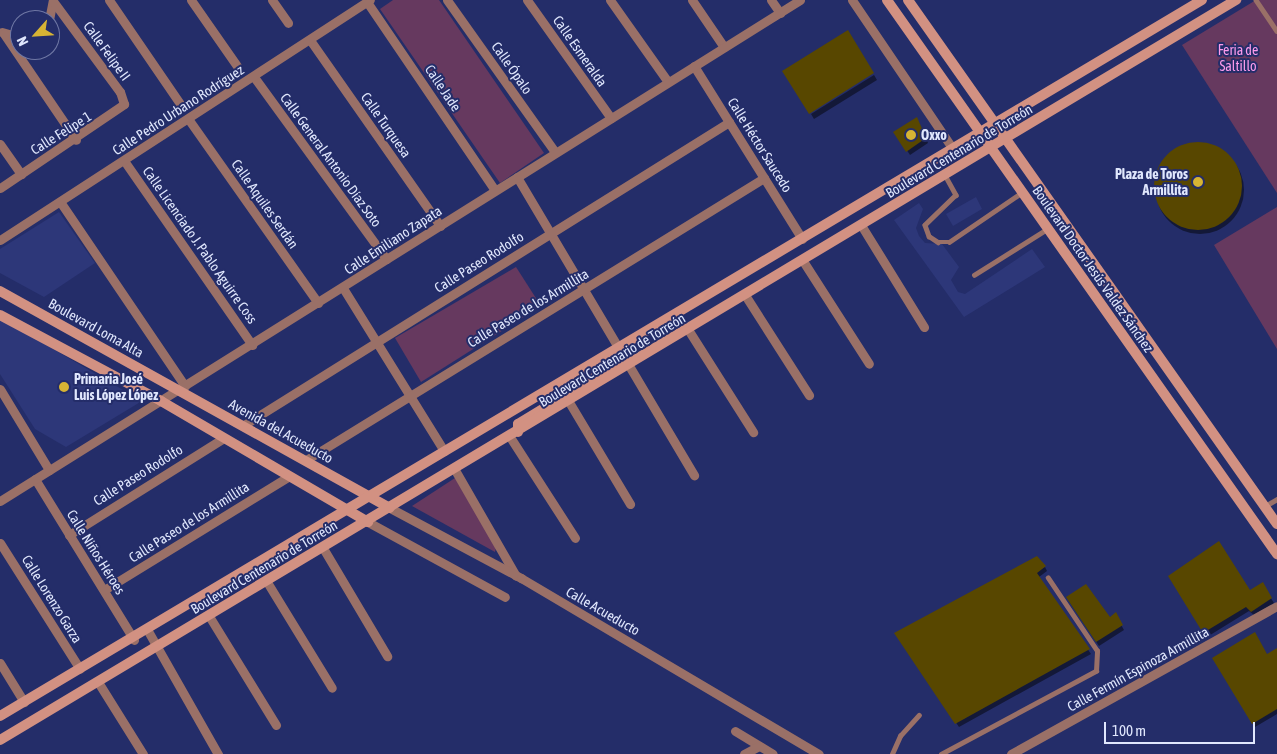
<!DOCTYPE html>
<html>
<head>
<meta charset="utf-8">
<style>
	body { margin:0 }
	#map { position:relative; width:1277px; height:754px; overflow:hidden; background:#242d69; font-family:"Asap Condensed",sans-serif }
	div>[style] { position:absolute }
	.built>* { inset:0; background:#2d3779 }
	.green>* { inset:0; background:#66395f }
	.shadow>* { inset:0; background:#0007 }
	.round { border-radius:50% }
	.building>* { inset:0; background:#584700 }
	.lane>* { height:4.5px; margin:-2.25px; padding:0 2.25px; transform-origin:2.25px; border-radius:2.25px; background:#9a7067 }
	.street>* { height:9px; margin:-4.5px; padding:0 4.5px; transform-origin:4.5px; border-radius:4.5px; background:#9a7067 }
	.secondary>* { height:10px; margin:-5px; padding:0 5px; transform-origin:5px; border-radius:5px; background:#d29182 }
	.dots>* { width:14px; height:14px; translate:-50% -50%; box-sizing:border-box; border:2px solid #242d69; border-radius:50% }
	span { translate:-50% -50%; white-space:nowrap; text-align:center; line-height:1.15; -webkit-text-stroke:4px #242d69; paint-order:stroke }
	.park-label { font-size:14px; color:#fc9bec }
	.street-label { font-size:14px; color:#e0e7fd }
	.poi-label { font-size:14px; color:#e0e7fd; font-weight:700 }
	.left { translate:0 -50%; text-align:left }
	.right { translate:-100% -50%; text-align:right }
	.north { position:absolute; left:10px; top:10px; width:50px; height:50px; box-sizing:border-box; background:#242d69; border:1px solid #6f77a4; border-radius:50%; rotate:244deg; font-size:14px; font-weight:700; line-height:20px; text-align:center; color:#e0e7fd }
	.north::after { content:''; display:block; margin:auto; width:18px; height:22px; background:#d7b434; clip-path:polygon(50% 0,100% 100%,50% 72%,0 100%) }
	.scale { position:absolute; left:1104px; top:722px; width:151px; height:22px; box-sizing:border-box; border:2px solid #e0e7fd; border-top:0; padding-left:6px; font-size:15px; line-height:18px; white-space:nowrap; color:#e0e7fd; -webkit-text-stroke:4px #242d69; paint-order:stroke }
</style>
</head>
<body>
<div id="map">
	<div class="built">
		<i style="clip-path:polygon(976px 197px,982px 209px,953px 226px,946px 214px)"></i>
		<i style="clip-path:polygon(919px 203px,923px 209px,916px 228px,919px 236px,925px 243px,942px 244px,959px 267px,951px 280px,958px 292px,965px 294px,1032px 249px,1045px 267px,964px 317px,894px 220px)"></i>
		<i style="clip-path:polygon(59px 212px,95px 263px,44px 297px,0 273px,0 249px)"></i>
		<i style="clip-path:polygon(0 318px,142px 401px,66px 447px,35px 429px,0 374px)"></i>
	</div>
	<div class="green">
		<i style="clip-path:polygon(393px 0,439px 0,544px 153px,500px 183px,380px 9px)"></i>
		<i style="clip-path:polygon(1256px 0,1277px 0,1277px 193px,1182px 45px)"></i>
		<i style="clip-path:polygon(1277px 207px,1277px 349px,1214px 245px)"></i>
		<i style="clip-path:polygon(516px 267px,541px 306px,421px 382px,395px 338px)"></i>
		<i style="clip-path:polygon(455px 478px,496px 547px,495px 552px,412px 506px)"></i>
	</div>
	<div class="shadow">
		<i style="clip-path:polygon(874px 75px,877px 80px,814px 119px,811px 114px)"></i>
		<i style="clip-path:polygon(919px 123px,928px 143px,910px 155px,895px 132px)"></i>
		<i class="round" style="left:1156px;top:146px;width:88px;height:88px"></i>
		<i style="clip-path:polygon(1045px 567px,1047px 571px,1039px 577px,1091px 654px,959px 727px,898px 637px)"></i>
		<i style="clip-path:polygon(1169px 576px,1249px 592px,1262px 584px,1274px 603px,1254px 615px,1249px 611px,1207px 637px)"></i>
		<i style="clip-path:polygon(1069px 601px,1109px 618px,1115px 614px,1124px 630px,1099px 646px)"></i>
		<i style="clip-path:polygon(1277px 650px,1277px 714px,1255px 727px,1214px 658px,1267px 656px)"></i>
	</div>
	<div class="building">
		<i style="clip-path:polygon(848px 30px,874px 73px,809px 114px,782px 71px)"></i>
		<i style="clip-path:polygon(917px 117px,926px 138px,906px 152px,893px 132px)"></i>
		<i class="round" style="left:1154px;top:142px;width:88px;height:88px"></i>
		<i style="clip-path:polygon(1219px 541px,1250px 590px,1263px 582px,1272px 598px,1251px 612px,1246px 607px,1203px 633px,1168px 576px)"></i>
		<i style="clip-path:polygon(1037px 556px,1046px 566px,1037px 573px,1090px 649px,955px 724px,894px 633px)"></i>
		<i style="clip-path:polygon(1086px 584px,1110px 617px,1116px 612px,1123px 625px,1096px 642px,1066px 597px)"></i>
		<i style="clip-path:polygon(1255px 632px,1267px 654px,1277px 648px,1277px 709px,1252px 724px,1212px 658px)"></i>
	</div>
	<div class="lane">
		<i style="left:1256px;top:0;width:37px;rotate:56deg"></i>
		<i style="left:945px;top:175px;width:23px;rotate:61deg"></i>
		<i style="left:956px;top:195px;width:43px;rotate:135.9deg"></i>
		<i style="left:925px;top:225px;width:12px;rotate:70deg"></i>
		<i style="left:929px;top:236px;width:11px;rotate:34deg"></i>
		<i style="left:938px;top:242px;width:11px"></i>
		<i style="left:949px;top:242px;width:87px;rotate:-34.2deg"></i>
		<i style="left:974px;top:275px;width:86px;rotate:-32.2deg"></i>
		<i style="left:1265px;top:506px;width:14px;rotate:-30deg"></i>
		<i style="left:892px;top:754px;width:20px;rotate:-66deg"></i>
		<i style="left:900px;top:736px;width:28px;rotate:-48deg"></i>
		<i style="left:941px;top:754px;width:176px;rotate:-28.2deg"></i>
		<i style="left:1096px;top:671px;width:20px;rotate:-87deg"></i>
		<i style="left:1097px;top:651px;width:88px;rotate:-123.9deg"></i>
	</div>
	<div class="street">
		<i style="left:109px;top:0;width:127px;rotate:55.6deg"></i>
		<i style="left:191px;top:0;width:80px;rotate:55.1deg"></i>
		<i style="left:272px;top:0;width:28px;rotate:55deg"></i>
		<i style="left:447px;top:0;width:186px;rotate:54.6deg"></i>
		<i style="left:527px;top:0;width:145px;rotate:54.6deg"></i>
		<i style="left:610px;top:0;width:100px;rotate:54.7deg"></i>
		<i style="left:692px;top:0;width:57px;rotate:55.8deg"></i>
		<i style="left:771px;top:0;width:16px;rotate:55deg"></i>
		<i style="left:852px;top:0;width:180px;rotate:55.9deg"></i>
		<i style="left:367px;top:2px;width:227px;rotate:55.8deg"></i>
		<i style="left:49px;top:20px;width:20px;rotate:-79deg"></i>
		<i style="left:2px;top:32px;width:19px;rotate:16deg"></i>
		<i style="left:4px;top:34px;width:128px;rotate:55.8deg"></i>
		<i style="left:310px;top:40px;width:227px;rotate:55deg"></i>
		<i style="left:694px;top:66px;width:204px;rotate:58deg"></i>
		<i style="left:254px;top:77px;width:225px;rotate:54deg"></i>
		<i style="left:189px;top:120px;width:224px;rotate:54.8deg"></i>
		<i style="left:0;top:144px;width:37px;rotate:55deg"></i>
		<i style="left:125px;top:162px;width:223px;rotate:55.2deg"></i>
		<i style="left:517px;top:177px;width:347px;rotate:59.3deg"></i>
		<i style="left:0;top:188px;width:150px;rotate:-34.1deg"></i>
		<i style="left:124px;top:104px;width:13px;rotate:-108deg"></i>
		<i style="left:120px;top:92px;width:113px;rotate:-126.4deg"></i>
		<i style="left:61px;top:203px;width:221px;rotate:55.9deg"></i>
		<i style="left:861px;top:225px;width:120px;rotate:58.3deg"></i>
		<i style="left:0;top:240px;width:441px;rotate:-33deg"></i>
		<i style="left:803px;top:261px;width:122px;rotate:57.3deg"></i>
		<i style="left:343px;top:288px;width:192px;rotate:58.2deg"></i>
		<i style="left:745px;top:295px;width:119px;rotate:57.4deg"></i>
		<i style="left:689px;top:331px;width:120px;rotate:57.6deg"></i>
		<i style="left:0;top:389px;width:95px;rotate:58.8deg"></i>
		<i style="left:569px;top:402px;width:119px;rotate:59.1deg"></i>
		<i style="left:244px;top:425px;width:572px;rotate:-31.99deg"></i>
		<i style="left:510px;top:437px;width:120px;rotate:57.2deg"></i>
		<i style="left:306px;top:460px;width:538px;rotate:-31.62deg"></i>
		<i style="left:455px;top:470px;width:122px;rotate:60.1deg"></i>
		<i style="left:35px;top:479px;width:189px;rotate:58.4deg"></i>
		<i style="left:0;top:501px;width:944px;rotate:-32.06deg"></i>
		<i style="left:390px;top:508px;width:149px;rotate:28.1deg"></i>
		<i style="left:521px;top:578px;width:346px;rotate:30.6deg"></i>
		<i style="left:368px;top:522px;width:156px;rotate:28.7deg"></i>
		<i style="left:69px;top:535px;width:181px;rotate:-32.1deg"></i>
		<i style="left:0;top:543px;width:149px;rotate:57.6deg"></i>
		<i style="left:323px;top:548px;width:126px;rotate:59.3deg"></i>
		<i style="left:267px;top:582px;width:124px;rotate:58.5deg"></i>
		<i style="left:104px;top:590px;width:216px;rotate:-31.6deg"></i>
		<i style="left:209px;top:616px;width:128px;rotate:58.4deg"></i>
		<i style="left:148px;top:631px;width:142px;rotate:60.4deg"></i>
		<i style="left:0;top:663px;width:46px;rotate:58.4deg"></i>
		<i style="left:98px;top:682px;width:85px;rotate:58deg"></i>
		<i style="left:735px;top:731px;width:44px;rotate:31.2deg"></i>
		<i style="left:744px;top:754px;width:17px;rotate:-28deg"></i>
		<i style="left:1011px;top:754px;width:304px;rotate:-29.1deg"></i>
	</div>
	<div class="secondary">
		<i style="left:887px;top:0;width:678px;rotate:54.86deg"></i>
		<i style="left:908px;top:0;width:641px;rotate:54.85deg"></i>
		<i style="left:0;top:291px;width:446px;rotate:29.1deg"></i>
		<i style="left:0;top:315px;width:183px;rotate:28.1deg"></i>
		<i style="left:161px;top:401px;width:240px;rotate:30.3deg"></i>
		<i style="left:518px;top:432px;width:8px;rotate:-90deg"></i>
		<i style="left:518px;top:424px;width:125px;rotate:-31.3deg"></i>
		<i style="left:0;top:716px;width:1399px;rotate:-30.78deg"></i>
		<i style="left:0;top:740px;width:1441px;rotate:-30.91deg"></i>
	</div>
	<div class="dots">
		<i style="left:911px;top:135px;background:#d7b434"></i>
		<i style="left:1198px;top:182px;background:#d7b434"></i>
		<i style="left:64px;top:387px;background:#d7b434"></i>
	</div>
	<div class="park-label">
		<span style="left:1238px;top:58px">Feria de<br>Saltillo</span>
	</div>
	<div class="street-label">
		<span style="left:107px;top:51px;rotate:54deg">Calle Felipe II</span>
		<span style="left:580px;top:51px;rotate:55deg">Calle Esmeralda</span>
		<span style="left:512px;top:68px;rotate:55deg">Calle Ópalo</span>
		<span style="left:443px;top:88px;rotate:56deg">Calle Jade</span>
		<span style="left:178px;top:110px;rotate:-33deg">Calle Pedro Urbano Rodríguez</span>
		<span style="left:386px;top:125px;rotate:55deg">Calle Turquesa</span>
		<span style="left:61px;top:133px;rotate:-32deg">Calle Felipe 1</span>
		<span style="left:760px;top:145px;rotate:58deg">Calle Héctor Saucedo</span>
		<span style="left:959px;top:151px;rotate:-31deg">Boulevard Centenario de Torreón</span>
		<span style="left:331px;top:160px;rotate:54deg">Calle General Antonio Díaz Soto</span>
		<span style="left:265px;top:204px;rotate:55deg">Calle Aquiles Serdán</span>
		<span style="left:393px;top:240px;rotate:-33deg">Calle Emiliano Zapata</span>
		<span style="left:200px;top:245px;rotate:55deg">Calle Licenciado J. Pablo Aguirre Coss</span>
		<span style="left:479px;top:262px;rotate:-32deg">Calle Paseo Rodolfo</span>
		<span style="left:1093px;top:269px;rotate:55deg">Boulevard Doctor Jesús Valdez Sánchez</span>
		<span style="left:528px;top:308px;rotate:-31deg">Calle Paseo de los Armillita</span>
		<span style="left:96px;top:328px;rotate:29deg">Boulevard Loma Alta</span>
		<span style="left:612px;top:360px;rotate:-31deg">Boulevard Centenario de Torreón</span>
		<span style="left:281px;top:431px;rotate:29deg">Avenida del Acueducto</span>
		<span style="left:138px;top:475px;rotate:-32deg">Calle Paseo Rodolfo</span>
		<span style="left:189px;top:522px;rotate:-32deg">Calle Paseo de los Armillita</span>
		<span style="left:96px;top:552px;rotate:58deg">Calle Niños Héroes</span>
		<span style="left:264px;top:567px;rotate:-31deg">Boulevard Centenario de Torreón</span>
		<span style="left:52px;top:599px;rotate:58deg">Calle Lorenzo Garza</span>
		<span style="left:603px;top:611px;rotate:30deg">Calle Acueducto</span>
		<span style="left:1138px;top:669px;rotate:-29deg">Calle Fermín Espinoza Armillita</span>
	</div>
	<div class="poi-label">
		<span class="left" style="left:921px;top:135px">Oxxo</span>
		<span class="right" style="left:1188px;top:182px">Plaza de Toros<br>Armillita</span>
		<span class="left" style="left:74px;top:387px">Primaria José<br>Luis López López</span>
	</div>
	<div class="north">N</div>
	<div class="scale">100 m</div>
</div>
</body>
</html>
